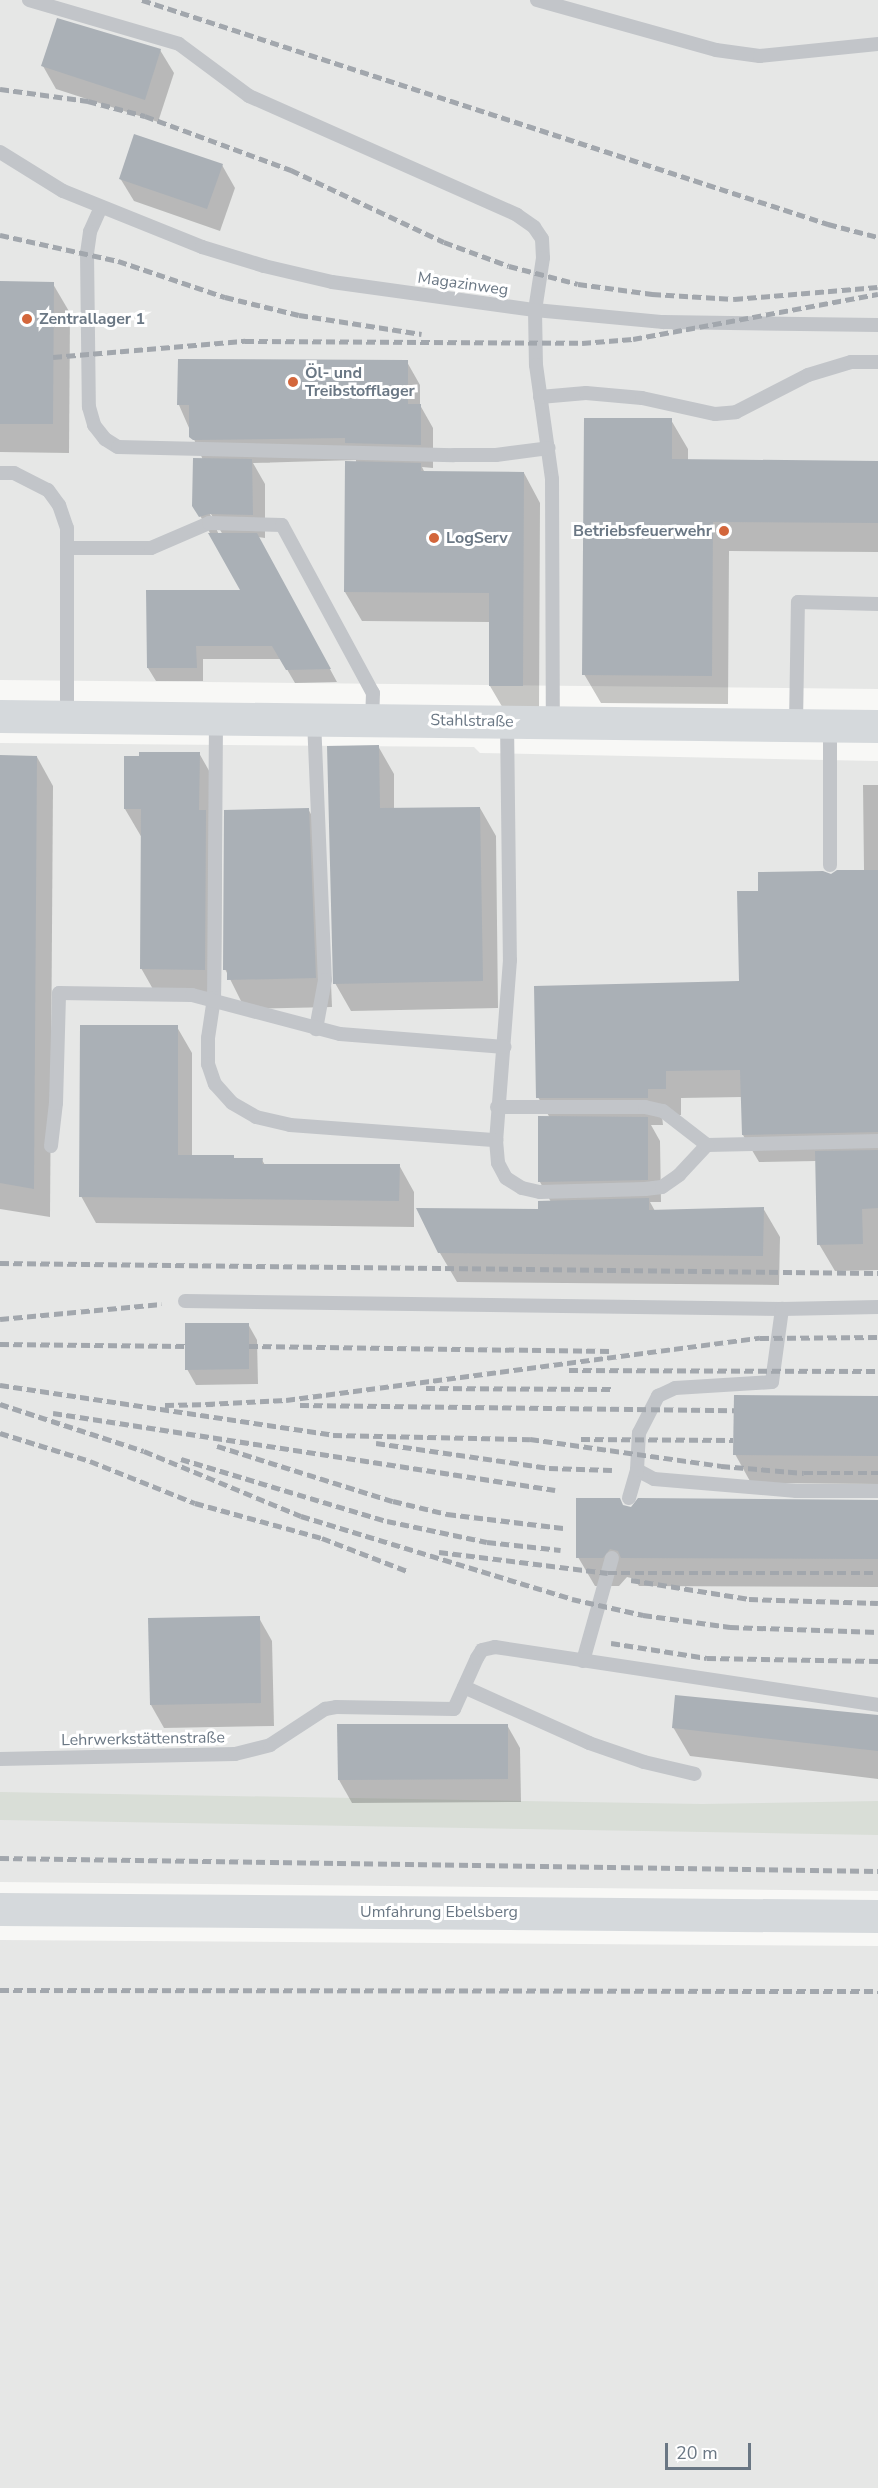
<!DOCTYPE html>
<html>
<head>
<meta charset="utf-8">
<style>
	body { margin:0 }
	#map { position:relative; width:878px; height:2488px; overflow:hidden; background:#f8f8f6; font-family:"Nunito Sans",sans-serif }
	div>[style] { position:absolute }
	.built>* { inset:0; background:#e6e7e6 }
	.green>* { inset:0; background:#d9ded7 }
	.shadow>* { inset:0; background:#0003 }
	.building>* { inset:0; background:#aab0b6 }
	.lane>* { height:14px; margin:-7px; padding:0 7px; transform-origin:7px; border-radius:7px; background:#c2c5c9 }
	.secondary>* { height:33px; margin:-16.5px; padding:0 16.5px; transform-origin:16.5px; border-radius:16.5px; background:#d5d9dc }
	.primary>* { height:33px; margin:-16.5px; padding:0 16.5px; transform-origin:16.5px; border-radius:16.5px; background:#d5d9dc }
	.rail>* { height:4.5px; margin-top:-2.25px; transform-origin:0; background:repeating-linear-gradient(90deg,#a2a7ad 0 9px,transparent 0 13.5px) }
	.dots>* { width:16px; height:16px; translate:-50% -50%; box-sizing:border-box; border:3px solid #fff; border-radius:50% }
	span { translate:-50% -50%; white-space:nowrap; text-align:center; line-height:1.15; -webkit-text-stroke:6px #fff; paint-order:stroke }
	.street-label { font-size:16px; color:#6a7784 }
	.poi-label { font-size:16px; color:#6a7784; font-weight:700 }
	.left { translate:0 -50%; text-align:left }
	.right { translate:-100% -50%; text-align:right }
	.scale { position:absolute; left:665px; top:2443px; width:86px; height:27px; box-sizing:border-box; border:3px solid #6a7784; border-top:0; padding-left:8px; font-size:18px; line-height:21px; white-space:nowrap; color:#6a7784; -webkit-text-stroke:4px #fff; paint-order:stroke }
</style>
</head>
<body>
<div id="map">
	<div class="built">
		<i style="clip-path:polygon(0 0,878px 0,878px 689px,0 680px)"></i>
		<i style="clip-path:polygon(0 743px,474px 747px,480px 753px,878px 761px,878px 1891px,0 1882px)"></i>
		<i style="clip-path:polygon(0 1940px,878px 1946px,878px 2488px,0 2488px)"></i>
	</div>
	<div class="green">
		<i style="clip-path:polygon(0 1792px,702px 1804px,878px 1801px,878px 1835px,0 1820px)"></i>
	</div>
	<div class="shadow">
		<i style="clip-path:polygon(160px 50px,174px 73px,158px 122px,56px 89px,43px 66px)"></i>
		<i style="clip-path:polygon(222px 165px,235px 188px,220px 231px,134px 201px,120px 178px)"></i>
		<i style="clip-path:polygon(0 283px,53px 284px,70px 313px,69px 453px,0 452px)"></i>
		<i style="clip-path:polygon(evenodd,407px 362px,420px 385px,420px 405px,433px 428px,433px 468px,422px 467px,425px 473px,524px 473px,540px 503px,539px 715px,507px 715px,490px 686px,490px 622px,362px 621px,345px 592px,356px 460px,253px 463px,265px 484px,265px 538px,258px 537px,337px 682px,295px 683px,281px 659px,203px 659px,203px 681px,156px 681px,148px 668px,148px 592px,243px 591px,194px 505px,203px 460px,179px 405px,407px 362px,207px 507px,223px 535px,219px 535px,207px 507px)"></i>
		<i style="clip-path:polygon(671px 420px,688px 449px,688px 461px,878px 462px,878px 552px,729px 551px,728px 704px,601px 703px,584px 674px)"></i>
		<i style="clip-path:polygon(378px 746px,394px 774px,394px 810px,480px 808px,496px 836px,498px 1008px,351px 1011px,335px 983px)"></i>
		<i style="clip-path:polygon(199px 753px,216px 783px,215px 829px,222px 841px,221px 998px,158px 998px,141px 968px,142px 838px,125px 809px,140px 758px)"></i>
		<i style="clip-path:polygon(0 757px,37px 757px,53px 786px,50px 1217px,0 1209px)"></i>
		<i style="clip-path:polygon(863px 785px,878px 785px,878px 1270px,835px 1271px,819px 1244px,816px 1161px,759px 1162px,743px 1135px,742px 1097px,681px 1098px,681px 1115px,662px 1116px,663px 1125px,651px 1125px,660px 1141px,661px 1202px,650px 1202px,655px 1211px,763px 1208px,780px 1237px,779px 1285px,457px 1282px,440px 1253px,540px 1211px,551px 1202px,540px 1182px,539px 1118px,550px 1118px,538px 1097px,740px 983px,760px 892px,864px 871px)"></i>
		<i style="clip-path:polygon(308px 809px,325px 838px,332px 1007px,245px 1009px,225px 969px)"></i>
		<i style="clip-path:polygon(177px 1027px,192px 1053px,192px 1157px,262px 1160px,265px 1165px,399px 1165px,414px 1192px,414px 1227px,96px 1223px,81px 1196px)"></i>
		<i style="clip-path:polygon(248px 1324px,257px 1340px,258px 1384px,196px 1385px,187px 1369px)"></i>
		<i style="clip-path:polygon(878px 1398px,878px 1484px,751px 1483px,735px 1454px)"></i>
		<i style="clip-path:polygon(639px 1500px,878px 1500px,878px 1587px,639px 1586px,635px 1579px,627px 1577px,619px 1586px,595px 1586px,578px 1557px,623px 1506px,631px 1508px)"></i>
		<i style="clip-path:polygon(259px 1618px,272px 1641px,274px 1726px,164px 1728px,151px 1705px)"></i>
		<i style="clip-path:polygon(878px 1717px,878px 1779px,690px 1756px,673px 1727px)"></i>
		<i style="clip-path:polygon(507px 1725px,520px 1748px,521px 1802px,352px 1803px,339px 1780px)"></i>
	</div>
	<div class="building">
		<i style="clip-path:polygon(57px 18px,161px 49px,145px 100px,41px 66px)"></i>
		<i style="clip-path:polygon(134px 134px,223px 164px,207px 209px,119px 179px)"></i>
		<i style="clip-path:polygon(0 281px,54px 282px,53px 424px,0 424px)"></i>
		<i style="clip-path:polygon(178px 359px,408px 360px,408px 404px,421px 404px,421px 445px,345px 443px,345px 438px,193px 440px,189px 437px,189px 405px,177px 405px)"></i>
		<i style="clip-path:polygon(584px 418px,672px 418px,672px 459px,878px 461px,878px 523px,713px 522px,712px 676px,582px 675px)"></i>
		<i style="clip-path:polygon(193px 458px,252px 459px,253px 515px,209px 514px,199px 517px,192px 506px)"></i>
		<i style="clip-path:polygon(345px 461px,421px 463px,421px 471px,524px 472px,523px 686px,489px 686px,489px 593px,344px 592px)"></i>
		<i style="clip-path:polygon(208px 533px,257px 533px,331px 669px,286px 670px,272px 646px,196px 646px,197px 668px,147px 668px,146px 590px,240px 590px)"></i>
		<i style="clip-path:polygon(379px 745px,380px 808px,480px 807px,483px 981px,333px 984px,327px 746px)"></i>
		<i style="clip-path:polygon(139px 752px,200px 752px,199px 810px,206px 810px,205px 970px,140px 969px,141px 809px,124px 809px,124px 756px,139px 756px)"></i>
		<i style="clip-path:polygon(0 755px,37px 756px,34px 1189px,0 1183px)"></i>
		<i style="clip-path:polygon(309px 808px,316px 978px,227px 980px,227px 970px,223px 970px,224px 810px)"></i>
		<i style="clip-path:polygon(837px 870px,878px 870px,878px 1132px,742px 1135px,740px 1070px,666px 1071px,666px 1089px,648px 1089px,648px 1098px,536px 1098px,534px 986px,739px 981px,737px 891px,758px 891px,758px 872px,823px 871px,831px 874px)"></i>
		<i style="clip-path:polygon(80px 1025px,178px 1025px,178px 1155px,234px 1155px,234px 1158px,263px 1158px,262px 1164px,400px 1164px,399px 1201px,79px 1197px)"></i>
		<i style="clip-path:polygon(538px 1116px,648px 1117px,648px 1180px,538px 1182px)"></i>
		<i style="clip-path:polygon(878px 1150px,878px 1208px,862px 1209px,863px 1244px,817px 1245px,815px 1151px)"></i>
		<i style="clip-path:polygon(649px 1198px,649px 1210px,764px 1207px,763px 1256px,438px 1253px,416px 1208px,538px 1209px,538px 1201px)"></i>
		<i style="clip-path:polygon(185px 1323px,249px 1323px,249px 1369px,185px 1370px)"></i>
		<i style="clip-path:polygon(734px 1395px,878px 1396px,878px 1456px,733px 1455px)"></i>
		<i style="clip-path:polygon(576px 1498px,620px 1498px,623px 1505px,631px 1507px,638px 1498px,878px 1500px,878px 1559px,621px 1558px,618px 1551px,610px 1549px,603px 1558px,576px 1558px)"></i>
		<i style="clip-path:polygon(260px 1616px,261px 1703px,150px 1705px,148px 1618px)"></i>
		<i style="clip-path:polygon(675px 1695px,878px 1715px,878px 1751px,672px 1728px)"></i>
		<i style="clip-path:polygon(337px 1724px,508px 1724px,508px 1779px,338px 1780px)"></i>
	</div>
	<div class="lane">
		<i style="left:29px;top:0;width:156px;rotate:16.3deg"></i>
		<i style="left:179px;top:44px;width:87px;rotate:36.6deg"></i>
		<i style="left:249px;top:96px;width:293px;rotate:23.9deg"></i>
		<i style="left:517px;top:215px;width:21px;rotate:35deg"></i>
		<i style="left:534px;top:227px;width:14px;rotate:56deg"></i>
		<i style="left:542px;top:239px;width:19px;rotate:87deg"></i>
		<i style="left:543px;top:258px;width:53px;rotate:98.7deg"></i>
		<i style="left:535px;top:310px;width:129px;rotate:5.4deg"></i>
		<i style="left:663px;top:322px;width:215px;rotate:0.8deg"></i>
		<i style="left:537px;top:0;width:186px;rotate:15.6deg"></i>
		<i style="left:716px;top:50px;width:44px;rotate:7.8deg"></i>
		<i style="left:760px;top:56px;width:119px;rotate:-5.8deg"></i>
		<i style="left:0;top:152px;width:74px;rotate:31.8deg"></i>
		<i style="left:63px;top:191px;width:150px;rotate:21.9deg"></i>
		<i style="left:202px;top:247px;width:65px;rotate:17deg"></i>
		<i style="left:264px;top:266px;width:70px;rotate:13.2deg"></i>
		<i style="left:332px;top:282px;width:205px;rotate:7.9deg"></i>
		<i style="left:535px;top:310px;width:55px;rotate:89deg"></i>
		<i style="left:536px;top:365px;width:115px;rotate:82deg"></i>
		<i style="left:552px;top:479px;width:244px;rotate:89.8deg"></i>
		<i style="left:101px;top:207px;width:27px;rotate:114deg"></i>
		<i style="left:90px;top:232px;width:21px;rotate:98deg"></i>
		<i style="left:87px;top:253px;width:154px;rotate:89.3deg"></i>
		<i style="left:89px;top:407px;width:19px;rotate:74deg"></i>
		<i style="left:94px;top:425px;width:18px;rotate:52deg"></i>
		<i style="left:105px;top:439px;width:15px;rotate:32deg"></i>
		<i style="left:118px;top:447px;width:336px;rotate:1.4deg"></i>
		<i style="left:454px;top:455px;width:42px"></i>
		<i style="left:496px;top:455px;width:53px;rotate:-7.5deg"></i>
		<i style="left:540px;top:397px;width:46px;rotate:-5deg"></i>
		<i style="left:586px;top:393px;width:56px;rotate:5.1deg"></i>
		<i style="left:642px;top:398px;width:75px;rotate:12.4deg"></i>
		<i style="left:715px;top:414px;width:21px;rotate:-5deg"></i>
		<i style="left:736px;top:412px;width:81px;rotate:-27.2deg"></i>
		<i style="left:808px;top:375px;width:45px;rotate:-16.8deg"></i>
		<i style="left:851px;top:362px;width:27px"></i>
		<i style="left:0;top:473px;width:14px"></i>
		<i style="left:14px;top:473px;width:38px;rotate:27deg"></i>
		<i style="left:48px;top:490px;width:19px;rotate:54deg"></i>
		<i style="left:59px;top:505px;width:24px;rotate:71deg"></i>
		<i style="left:67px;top:528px;width:189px;rotate:90deg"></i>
		<i style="left:67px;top:548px;width:84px"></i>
		<i style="left:151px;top:548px;width:63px;rotate:-23.3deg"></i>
		<i style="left:209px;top:523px;width:73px;rotate:1.6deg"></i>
		<i style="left:282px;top:525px;width:191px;rotate:61.6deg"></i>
		<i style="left:373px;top:693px;width:27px;rotate:92deg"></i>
		<i style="left:216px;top:719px;width:279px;rotate:90.4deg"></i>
		<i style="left:214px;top:998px;width:40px;rotate:98.5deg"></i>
		<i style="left:208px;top:1038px;width:26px;rotate:90deg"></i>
		<i style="left:208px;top:1064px;width:21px;rotate:71deg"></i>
		<i style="left:215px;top:1084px;width:25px;rotate:48deg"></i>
		<i style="left:232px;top:1103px;width:28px;rotate:30deg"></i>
		<i style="left:256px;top:1117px;width:35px;rotate:13deg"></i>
		<i style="left:290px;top:1125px;width:207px;rotate:4.2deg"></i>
		<i style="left:314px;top:720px;width:260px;rotate:87.6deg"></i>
		<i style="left:325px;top:980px;width:50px;rotate:100.4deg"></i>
		<i style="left:507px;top:722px;width:238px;rotate:89.3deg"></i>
		<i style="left:510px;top:960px;width:181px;rotate:94.4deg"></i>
		<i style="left:496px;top:1140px;width:23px;rotate:85deg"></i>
		<i style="left:498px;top:1163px;width:17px;rotate:62deg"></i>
		<i style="left:506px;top:1178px;width:19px;rotate:32deg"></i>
		<i style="left:522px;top:1188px;width:18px;rotate:13deg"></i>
		<i style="left:540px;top:1192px;width:105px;rotate:-1.6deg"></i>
		<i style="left:645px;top:1189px;width:17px;rotate:-7deg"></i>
		<i style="left:662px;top:1187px;width:21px;rotate:-35deg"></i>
		<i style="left:679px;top:1175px;width:41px;rotate:-47deg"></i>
		<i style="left:707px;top:1145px;width:171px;rotate:-1.3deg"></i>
		<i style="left:796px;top:725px;width:123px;rotate:-89.1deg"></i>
		<i style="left:798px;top:602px;width:80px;rotate:1.4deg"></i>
		<i style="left:830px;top:725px;width:140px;rotate:90deg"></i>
		<i style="left:497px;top:1107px;width:148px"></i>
		<i style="left:645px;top:1107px;width:18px;rotate:13deg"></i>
		<i style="left:663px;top:1111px;width:56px;rotate:37.7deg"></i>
		<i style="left:51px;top:1146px;width:43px;rotate:-83.4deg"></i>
		<i style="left:56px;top:1103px;width:110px;rotate:-88.4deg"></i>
		<i style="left:59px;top:993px;width:133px;rotate:0.9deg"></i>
		<i style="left:192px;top:995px;width:153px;rotate:14.8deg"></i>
		<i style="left:340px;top:1034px;width:165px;rotate:4.5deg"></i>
		<i style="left:185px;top:1301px;width:597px;rotate:0.77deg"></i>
		<i style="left:637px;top:1470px;width:19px;rotate:28deg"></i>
		<i style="left:654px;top:1479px;width:143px;rotate:4.8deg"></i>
		<i style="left:796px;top:1491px;width:82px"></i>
		<i style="left:629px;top:1498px;width:29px;rotate:-74deg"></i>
		<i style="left:637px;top:1470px;width:37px;rotate:-87deg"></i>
		<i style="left:639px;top:1433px;width:42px;rotate:-62.8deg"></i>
		<i style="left:658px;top:1396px;width:19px;rotate:-25deg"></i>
		<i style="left:675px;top:1388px;width:97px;rotate:-3.5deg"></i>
		<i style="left:772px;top:1382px;width:74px;rotate:-82.2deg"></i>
		<i style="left:782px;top:1309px;width:96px;rotate:-1.2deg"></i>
		<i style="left:583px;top:1661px;width:107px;rotate:-74.3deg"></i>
		<i style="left:464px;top:1687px;width:137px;rotate:24.1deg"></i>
		<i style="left:589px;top:1743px;width:58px;rotate:19.1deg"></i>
		<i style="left:644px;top:1762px;width:52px;rotate:13.2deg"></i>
		<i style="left:0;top:1759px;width:235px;rotate:-1.2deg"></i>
		<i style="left:235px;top:1754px;width:36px;rotate:-14deg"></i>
		<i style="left:270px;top:1745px;width:66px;rotate:-33.2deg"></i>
		<i style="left:325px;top:1709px;width:11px;rotate:-10deg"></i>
		<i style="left:336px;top:1707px;width:118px;rotate:1deg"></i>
		<i style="left:454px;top:1709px;width:56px;rotate:-65.7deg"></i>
		<i style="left:477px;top:1658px;width:9px;rotate:-58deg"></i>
		<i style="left:482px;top:1650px;width:13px;rotate:-13deg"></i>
		<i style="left:495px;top:1647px;width:387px;rotate:8.6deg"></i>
	</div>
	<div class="secondary">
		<i style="left:0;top:716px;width:878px;rotate:0.65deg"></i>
	</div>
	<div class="primary">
		<i style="left:0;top:1909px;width:878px;rotate:0.46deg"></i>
	</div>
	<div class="rail">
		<i style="left:142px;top:0;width:722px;rotate:18.08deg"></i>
		<i style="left:828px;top:224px;width:52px;rotate:14.6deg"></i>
		<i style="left:0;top:89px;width:89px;rotate:7.8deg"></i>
		<i style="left:88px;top:101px;width:59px;rotate:14.7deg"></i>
		<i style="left:145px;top:116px;width:156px;rotate:20.3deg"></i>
		<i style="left:291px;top:170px;width:169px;rotate:25.2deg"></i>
		<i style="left:444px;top:242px;width:69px;rotate:20.3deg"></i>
		<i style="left:509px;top:266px;width:71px;rotate:14.6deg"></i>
		<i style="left:578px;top:284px;width:75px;rotate:7.7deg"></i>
		<i style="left:652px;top:294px;width:82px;rotate:3.5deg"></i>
		<i style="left:734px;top:299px;width:144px;rotate:-4.8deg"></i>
		<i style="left:0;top:235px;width:121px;rotate:12.4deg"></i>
		<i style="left:118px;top:261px;width:113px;rotate:18.6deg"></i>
		<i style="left:225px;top:297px;width:76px;rotate:13.7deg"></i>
		<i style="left:299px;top:315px;width:124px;rotate:8.8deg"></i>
		<i style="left:53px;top:357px;width:193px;rotate:-4.8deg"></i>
		<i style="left:245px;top:341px;width:337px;rotate:0.3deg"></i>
		<i style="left:582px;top:343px;width:51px;rotate:-4.5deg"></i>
		<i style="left:633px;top:339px;width:249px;rotate:-10.4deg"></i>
		<i style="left:0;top:1263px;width:878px;rotate:0.65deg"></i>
		<i style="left:0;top:1319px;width:162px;rotate:-5.3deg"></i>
		<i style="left:0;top:1344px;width:185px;rotate:0.6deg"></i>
		<i style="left:249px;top:1346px;width:362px;rotate:0.8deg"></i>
		<i style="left:569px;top:1370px;width:309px;rotate:0.2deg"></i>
		<i style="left:0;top:1385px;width:337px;rotate:8.5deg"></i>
		<i style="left:333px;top:1435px;width:197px;rotate:1.2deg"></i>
		<i style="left:530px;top:1439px;width:193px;rotate:8deg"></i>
		<i style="left:721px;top:1466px;width:83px;rotate:4.8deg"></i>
		<i style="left:804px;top:1473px;width:74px"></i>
		<i style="left:426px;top:1388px;width:186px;rotate:0.3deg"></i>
		<i style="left:0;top:1404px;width:151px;rotate:18.1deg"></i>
		<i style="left:144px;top:1451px;width:170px;rotate:22.5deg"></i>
		<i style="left:301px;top:1516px;width:283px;rotate:17deg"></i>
		<i style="left:572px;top:1599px;width:73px;rotate:12.7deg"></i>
		<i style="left:643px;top:1615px;width:88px;rotate:7.9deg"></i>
		<i style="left:730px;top:1627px;width:148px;rotate:1.9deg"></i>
		<i style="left:206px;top:1404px;width:80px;rotate:-2.9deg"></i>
		<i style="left:286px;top:1400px;width:478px;rotate:-7.5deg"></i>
		<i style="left:760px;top:1338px;width:118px;rotate:-0.5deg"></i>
		<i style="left:165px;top:1405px;width:48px;rotate:-1.2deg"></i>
		<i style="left:300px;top:1405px;width:434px;rotate:0.7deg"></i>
		<i style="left:53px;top:1413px;width:508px;rotate:8.72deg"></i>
		<i style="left:0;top:1433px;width:94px;rotate:17.3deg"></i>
		<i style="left:90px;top:1461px;width:113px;rotate:21.8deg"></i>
		<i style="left:195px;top:1503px;width:132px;rotate:15.4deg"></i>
		<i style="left:322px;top:1538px;width:91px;rotate:21.2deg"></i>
		<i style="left:581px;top:1439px;width:152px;rotate:0.4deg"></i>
		<i style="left:376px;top:1443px;width:175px;rotate:8.2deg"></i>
		<i style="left:549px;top:1468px;width:63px;rotate:1.8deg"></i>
		<i style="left:217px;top:1446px;width:184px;rotate:17.4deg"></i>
		<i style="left:393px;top:1501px;width:56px;rotate:13.5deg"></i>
		<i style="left:447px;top:1514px;width:117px;rotate:6.9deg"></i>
		<i style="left:181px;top:1459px;width:215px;rotate:16.8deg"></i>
		<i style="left:387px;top:1521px;width:102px;rotate:11.9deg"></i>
		<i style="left:487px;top:1542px;width:74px;rotate:6.2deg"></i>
		<i style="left:439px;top:1552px;width:170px;rotate:7.1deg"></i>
		<i style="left:608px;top:1573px;width:270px"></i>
		<i style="left:631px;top:1580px;width:120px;rotate:9.1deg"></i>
		<i style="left:749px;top:1599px;width:129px;rotate:1.8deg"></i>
		<i style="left:611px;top:1643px;width:97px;rotate:8.9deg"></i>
		<i style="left:707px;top:1658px;width:171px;rotate:1deg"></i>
		<i style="left:0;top:1858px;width:878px;rotate:0.85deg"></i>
		<i style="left:0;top:1990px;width:878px;rotate:0.07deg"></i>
	</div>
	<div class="dots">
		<i style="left:27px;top:319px;background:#d3663b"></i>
		<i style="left:293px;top:382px;background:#d3663b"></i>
		<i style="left:724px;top:531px;background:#d3663b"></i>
		<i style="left:434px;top:538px;background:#d3663b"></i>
	</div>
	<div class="street-label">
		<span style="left:463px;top:284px;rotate:8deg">Magazinweg</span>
		<span style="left:472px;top:721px;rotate:1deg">Stahlstraße</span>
		<span style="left:143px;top:1739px;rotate:-1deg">Lehrwerkstättenstraße</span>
		<span style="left:439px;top:1912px">Umfahrung Ebelsberg</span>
	</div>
	<div class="poi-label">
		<span class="left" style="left:39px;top:319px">Zentrallager 1</span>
		<span class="left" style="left:305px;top:382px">Öl- und<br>Treibstofflager</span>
		<span class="right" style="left:712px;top:531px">Betriebsfeuerwehr</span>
		<span class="left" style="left:446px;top:538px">LogServ</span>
	</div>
	<div class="scale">20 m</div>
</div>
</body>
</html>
